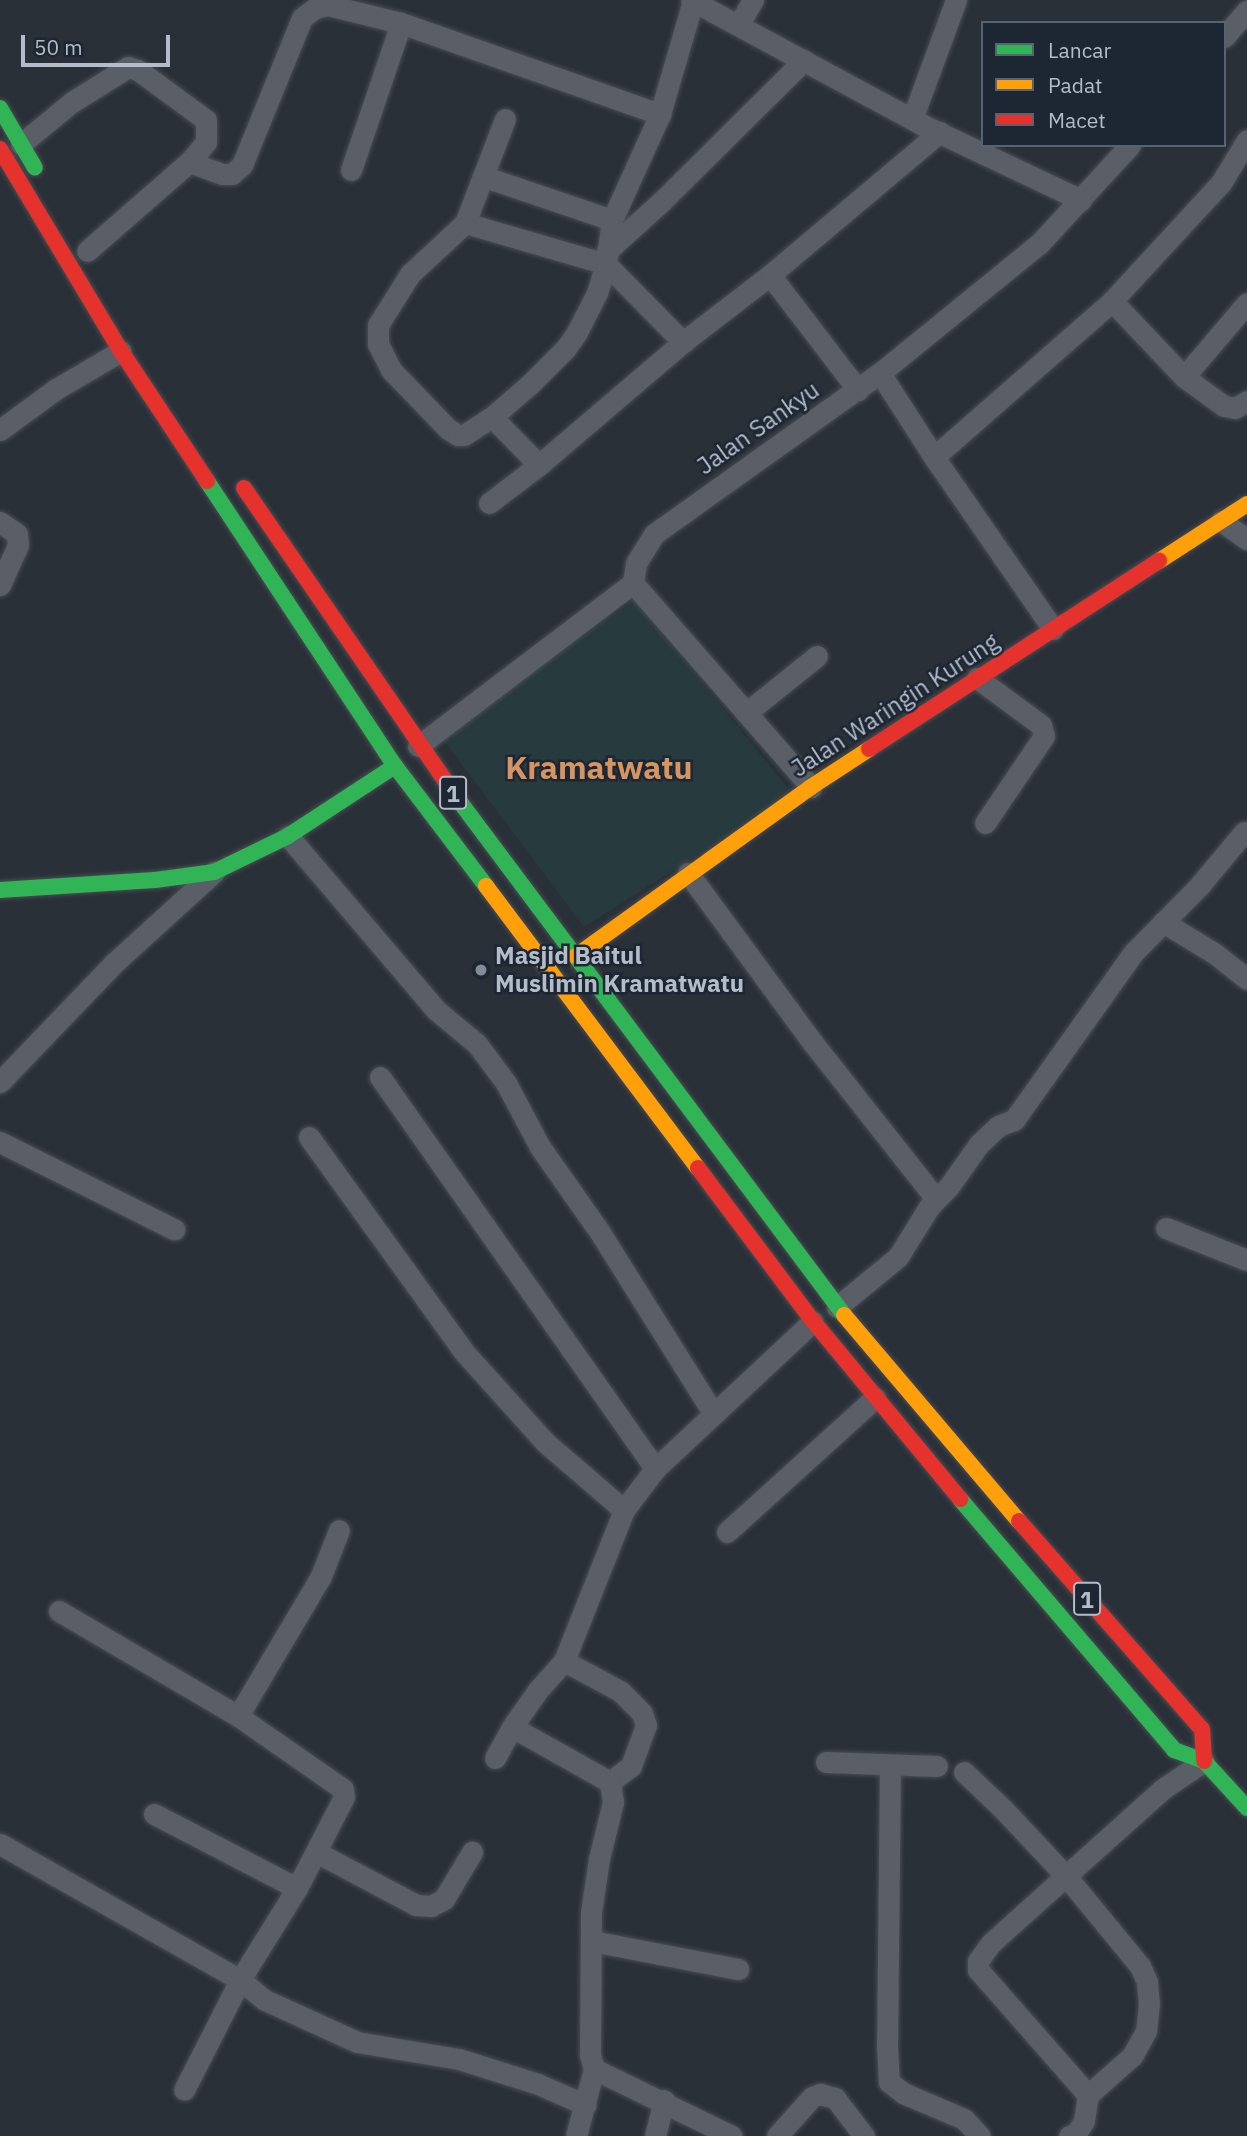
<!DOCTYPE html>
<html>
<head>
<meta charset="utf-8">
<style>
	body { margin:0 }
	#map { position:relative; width:1247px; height:2136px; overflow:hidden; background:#2a3038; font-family:"IBM Plex Sans",sans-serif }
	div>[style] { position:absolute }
	.green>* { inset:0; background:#273a3e }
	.roads { filter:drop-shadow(0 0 2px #484c53) drop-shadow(0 0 2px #484c53) }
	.street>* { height:21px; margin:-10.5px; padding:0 10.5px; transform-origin:10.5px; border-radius:10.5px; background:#5a5e66 }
	.fast>* { height:16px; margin:-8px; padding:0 8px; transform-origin:8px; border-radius:8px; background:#30b455 }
	.slow>* { height:16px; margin:-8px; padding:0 8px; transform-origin:8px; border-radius:8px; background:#ff9f0a }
	.jam>* { height:16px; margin:-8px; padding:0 8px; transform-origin:8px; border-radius:8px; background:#e5322d }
	.dots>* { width:19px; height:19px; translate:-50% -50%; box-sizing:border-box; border:4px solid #1d2633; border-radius:50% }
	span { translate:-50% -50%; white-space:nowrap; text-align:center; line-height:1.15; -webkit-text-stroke:5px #1d2633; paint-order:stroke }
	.shield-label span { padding:2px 5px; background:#1d2633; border:2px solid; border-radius:5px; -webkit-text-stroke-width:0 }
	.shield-label { font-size:23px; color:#b4bcc9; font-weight:700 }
	.street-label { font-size:24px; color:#b4bcc9 }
	.poi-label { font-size:24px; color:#b4bcc9; font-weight:700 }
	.left { translate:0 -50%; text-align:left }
	.district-label { font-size:32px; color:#d59563; font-weight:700 }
	.legend { position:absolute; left:981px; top:21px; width:245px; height:126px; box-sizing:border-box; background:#1d2633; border:2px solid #59626f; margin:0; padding:9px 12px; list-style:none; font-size:21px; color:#b4bcc9 }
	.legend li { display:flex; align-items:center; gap:14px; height:35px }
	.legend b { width:35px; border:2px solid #59626f }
	.scale { position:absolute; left:21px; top:35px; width:149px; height:32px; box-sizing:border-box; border:4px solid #b4bcc9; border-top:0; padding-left:9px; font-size:21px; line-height:24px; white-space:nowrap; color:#b4bcc9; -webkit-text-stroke:5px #1d2633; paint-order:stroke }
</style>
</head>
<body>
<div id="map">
	<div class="green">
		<i style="clip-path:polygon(635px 601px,793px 794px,584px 927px,439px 734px)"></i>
	</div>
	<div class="roads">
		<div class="street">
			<i style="left:691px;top:0;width:264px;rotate:28.3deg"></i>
			<i style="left:923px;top:125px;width:175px;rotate:25.4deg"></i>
			<i style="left:739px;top:24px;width:28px;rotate:-60deg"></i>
			<i style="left:1224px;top:37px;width:35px;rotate:-49deg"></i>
			<i style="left:505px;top:119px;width:111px;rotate:111deg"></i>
			<i style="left:465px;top:223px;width:75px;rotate:137.2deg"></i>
			<i style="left:410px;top:274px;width:60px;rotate:122.1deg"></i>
			<i style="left:378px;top:325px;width:19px;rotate:90deg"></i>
			<i style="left:378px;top:344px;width:30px;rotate:63deg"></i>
			<i style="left:392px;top:371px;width:81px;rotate:46deg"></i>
			<i style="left:448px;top:429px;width:12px;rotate:31deg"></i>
			<i style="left:458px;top:435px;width:6px"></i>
			<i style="left:464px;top:435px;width:33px;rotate:-33deg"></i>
			<i style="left:492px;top:417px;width:49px;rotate:-40.9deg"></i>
			<i style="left:529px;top:385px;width:52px;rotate:-45deg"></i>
			<i style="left:566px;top:348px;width:19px;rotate:-55deg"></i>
			<i style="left:577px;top:332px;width:44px;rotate:-62.9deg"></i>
			<i style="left:597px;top:293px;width:30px;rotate:-73deg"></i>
			<i style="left:606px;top:264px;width:44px;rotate:-82.2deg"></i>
			<i style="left:612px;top:220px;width:116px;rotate:-65.6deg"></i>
			<i style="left:660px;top:114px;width:118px;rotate:-73.7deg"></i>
			<i style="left:912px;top:119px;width:127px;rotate:-69.7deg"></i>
			<i style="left:21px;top:144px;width:66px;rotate:-39.5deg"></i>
			<i style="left:72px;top:102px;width:66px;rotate:-32deg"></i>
			<i style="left:128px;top:67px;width:10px;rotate:17deg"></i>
			<i style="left:138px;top:70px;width:84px;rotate:36.3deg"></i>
			<i style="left:206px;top:120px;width:22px;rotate:90deg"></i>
			<i style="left:206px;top:142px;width:26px;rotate:130deg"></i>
			<i style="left:189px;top:162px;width:135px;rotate:138.9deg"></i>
			<i style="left:189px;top:162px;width:35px;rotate:20deg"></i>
			<i style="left:222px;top:174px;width:10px"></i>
			<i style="left:232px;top:174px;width:13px;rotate:-42deg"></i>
			<i style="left:242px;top:165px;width:159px;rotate:-67.8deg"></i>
			<i style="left:302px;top:18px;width:16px;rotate:-38deg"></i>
			<i style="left:315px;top:8px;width:13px;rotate:-13deg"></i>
			<i style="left:328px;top:5px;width:75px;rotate:13.9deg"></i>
			<i style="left:401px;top:23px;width:275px;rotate:19.4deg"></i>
			<i style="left:351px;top:170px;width:155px;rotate:-71.2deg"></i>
			<i style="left:485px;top:177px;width:134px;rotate:18.7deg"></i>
			<i style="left:465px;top:223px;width:147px;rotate:16.2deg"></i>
			<i style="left:606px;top:264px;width:110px;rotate:45.4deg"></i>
			<i style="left:683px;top:342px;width:110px;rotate:-37.6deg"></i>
			<i style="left:770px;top:275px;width:222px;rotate:-40.1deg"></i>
			<i style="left:607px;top:251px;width:74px;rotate:-42.3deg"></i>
			<i style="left:662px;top:201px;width:200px;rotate:-44.8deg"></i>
			<i style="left:770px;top:275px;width:145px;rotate:52.6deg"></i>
			<i style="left:1112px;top:301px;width:105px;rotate:46.5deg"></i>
			<i style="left:1184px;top:377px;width:49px;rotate:35.9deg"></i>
			<i style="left:1224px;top:406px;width:11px;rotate:10deg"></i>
			<i style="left:1235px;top:408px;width:14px;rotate:-30deg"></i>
			<i style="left:880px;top:373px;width:100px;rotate:57.3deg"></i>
			<i style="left:1184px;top:377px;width:97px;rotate:-49.6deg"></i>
			<i style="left:492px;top:417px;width:67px;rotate:45.6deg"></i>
			<i style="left:0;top:430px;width:69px;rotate:-36.2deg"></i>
			<i style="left:56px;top:389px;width:75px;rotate:-30.3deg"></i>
			<i style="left:489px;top:503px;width:63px;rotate:-37.2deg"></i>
			<i style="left:539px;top:465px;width:189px;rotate:-40.5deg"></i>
			<i style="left:1221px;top:521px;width:32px;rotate:35deg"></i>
			<i style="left:0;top:522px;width:21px;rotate:35deg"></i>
			<i style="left:17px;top:534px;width:11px;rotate:85deg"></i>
			<i style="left:18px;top:545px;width:44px;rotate:114.2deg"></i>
			<i style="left:633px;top:583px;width:271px;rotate:48.9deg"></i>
			<i style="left:1053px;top:629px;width:209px;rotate:-124.7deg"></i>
			<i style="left:934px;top:457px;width:237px;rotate:-41.2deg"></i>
			<i style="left:1112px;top:301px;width:161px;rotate:-47.3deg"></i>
			<i style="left:1221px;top:183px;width:50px;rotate:-58.8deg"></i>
			<i style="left:977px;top:678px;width:79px;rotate:36.3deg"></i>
			<i style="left:1041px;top:725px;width:11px;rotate:75deg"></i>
			<i style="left:1044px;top:736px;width:105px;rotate:124.1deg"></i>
			<i style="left:746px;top:713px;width:91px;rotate:-38.8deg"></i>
			<i style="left:418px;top:746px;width:270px;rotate:-37.2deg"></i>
			<i style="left:633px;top:583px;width:20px;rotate:-81deg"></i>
			<i style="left:636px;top:563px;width:34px;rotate:-58deg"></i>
			<i style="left:654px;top:534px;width:277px;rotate:-35.5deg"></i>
			<i style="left:880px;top:373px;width:206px;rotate:-39.1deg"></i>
			<i style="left:1040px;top:243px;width:133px;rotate:-47.4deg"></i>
			<i style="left:288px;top:836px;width:228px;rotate:49.6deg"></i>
			<i style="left:436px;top:1010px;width:53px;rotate:39.7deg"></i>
			<i style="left:477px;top:1044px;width:49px;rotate:53.4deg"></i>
			<i style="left:506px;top:1083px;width:72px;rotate:62deg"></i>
			<i style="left:540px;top:1147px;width:103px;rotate:54.9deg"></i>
			<i style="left:599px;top:1231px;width:216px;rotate:57.9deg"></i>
			<i style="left:688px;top:873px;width:211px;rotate:53.7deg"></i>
			<i style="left:813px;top:1043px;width:199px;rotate:51.7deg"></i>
			<i style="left:1163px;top:922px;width:60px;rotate:31.3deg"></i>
			<i style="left:1214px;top:953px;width:42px;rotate:38.2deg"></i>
			<i style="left:380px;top:1077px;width:479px;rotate:54.9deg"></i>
			<i style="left:0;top:1082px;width:163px;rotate:-46.2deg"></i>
			<i style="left:113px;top:964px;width:137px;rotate:-42.3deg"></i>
			<i style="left:309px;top:1137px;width:265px;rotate:54.2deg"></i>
			<i style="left:464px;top:1352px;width:122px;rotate:48deg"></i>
			<i style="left:546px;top:1443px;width:103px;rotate:40.7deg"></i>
			<i style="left:0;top:1142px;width:195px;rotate:26.6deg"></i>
			<i style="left:1166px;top:1228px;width:87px;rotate:21.6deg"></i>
			<i style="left:837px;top:1307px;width:79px;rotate:-39.3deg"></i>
			<i style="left:898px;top:1257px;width:59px;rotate:-58.2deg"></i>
			<i style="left:929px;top:1207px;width:30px;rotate:-46deg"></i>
			<i style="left:950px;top:1185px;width:50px;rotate:-54.7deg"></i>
			<i style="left:979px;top:1144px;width:26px;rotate:-43deg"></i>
			<i style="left:998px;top:1126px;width:17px;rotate:-21deg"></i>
			<i style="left:1014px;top:1120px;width:206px;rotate:-54.5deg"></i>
			<i style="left:1134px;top:952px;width:94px;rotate:-45.4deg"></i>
			<i style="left:1200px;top:885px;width:69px;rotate:-50.3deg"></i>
			<i style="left:727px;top:1532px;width:200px;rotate:-42.2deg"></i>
			<i style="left:59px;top:1611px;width:208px;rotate:30.4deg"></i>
			<i style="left:238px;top:1716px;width:128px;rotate:34.8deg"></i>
			<i style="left:343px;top:1789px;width:8px;rotate:83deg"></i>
			<i style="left:344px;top:1797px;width:102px;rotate:117.3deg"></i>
			<i style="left:297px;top:1888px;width:108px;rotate:121.8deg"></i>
			<i style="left:240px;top:1980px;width:32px;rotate:39deg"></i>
			<i style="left:265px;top:2000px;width:101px;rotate:24.5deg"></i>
			<i style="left:357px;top:2042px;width:103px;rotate:9.5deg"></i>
			<i style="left:459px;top:2059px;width:83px;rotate:17.6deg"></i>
			<i style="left:538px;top:2084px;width:52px;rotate:23.6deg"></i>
			<i style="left:564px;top:1661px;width:64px;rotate:28.2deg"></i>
			<i style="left:620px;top:1691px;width:31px;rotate:45deg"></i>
			<i style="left:642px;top:1713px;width:13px;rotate:72deg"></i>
			<i style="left:646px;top:1725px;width:44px;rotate:110.1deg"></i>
			<i style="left:631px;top:1766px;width:26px;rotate:143deg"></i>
			<i style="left:238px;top:1716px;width:163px;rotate:-59.3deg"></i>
			<i style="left:321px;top:1576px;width:49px;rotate:-68.6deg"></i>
			<i style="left:495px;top:1758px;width:35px;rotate:-61deg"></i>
			<i style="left:826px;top:1762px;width:111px;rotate:2.1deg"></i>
			<i style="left:890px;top:1765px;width:280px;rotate:90.6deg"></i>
			<i style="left:887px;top:2045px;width:37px;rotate:87deg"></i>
			<i style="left:889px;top:2082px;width:18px;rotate:38deg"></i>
			<i style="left:903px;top:2093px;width:66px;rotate:23.1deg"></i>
			<i style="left:964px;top:2119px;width:23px;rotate:47deg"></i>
			<i style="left:964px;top:1772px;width:54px;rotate:43.5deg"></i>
			<i style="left:1003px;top:1809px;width:92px;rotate:46.8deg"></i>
			<i style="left:1066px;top:1876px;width:117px;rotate:50.6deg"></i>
			<i style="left:1140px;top:1966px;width:17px;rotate:66deg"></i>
			<i style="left:1147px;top:1982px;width:21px;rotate:85deg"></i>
			<i style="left:1149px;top:2003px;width:28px;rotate:96deg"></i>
			<i style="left:1146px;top:2031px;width:29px;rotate:119deg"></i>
			<i style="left:1132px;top:2056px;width:59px;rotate:138.4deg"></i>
			<i style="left:1088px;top:2095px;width:26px;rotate:99deg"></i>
			<i style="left:1084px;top:2121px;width:17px;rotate:123deg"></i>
			<i style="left:1075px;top:2135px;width:6px;rotate:171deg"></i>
			<i style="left:154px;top:1814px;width:161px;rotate:27.4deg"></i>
			<i style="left:0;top:1844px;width:276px;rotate:29.5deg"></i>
			<i style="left:240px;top:1980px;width:123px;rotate:117deg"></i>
			<i style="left:316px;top:1852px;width:113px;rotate:27.9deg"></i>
			<i style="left:416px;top:1905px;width:15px;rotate:4deg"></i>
			<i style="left:431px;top:1906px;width:15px;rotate:-28deg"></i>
			<i style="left:444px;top:1899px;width:55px;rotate:-59.2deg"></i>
			<i style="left:592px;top:1941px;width:149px;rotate:10.9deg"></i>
			<i style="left:594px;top:2069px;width:15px;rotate:-106deg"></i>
			<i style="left:590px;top:2055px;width:143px;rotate:-89.6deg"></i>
			<i style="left:591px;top:1912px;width:54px;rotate:-81.4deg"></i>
			<i style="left:599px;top:1859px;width:59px;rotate:-76.2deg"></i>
			<i style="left:613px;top:1802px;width:20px;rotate:-99deg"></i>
			<i style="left:610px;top:1782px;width:112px;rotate:-150.7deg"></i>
			<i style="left:512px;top:1727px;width:45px;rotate:-54.9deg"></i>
			<i style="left:538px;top:1690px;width:39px;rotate:-48deg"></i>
			<i style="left:564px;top:1661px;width:162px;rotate:-68.3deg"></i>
			<i style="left:624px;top:1510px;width:51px;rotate:-52.9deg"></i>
			<i style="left:655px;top:1469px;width:216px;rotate:-43.1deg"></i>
			<i style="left:1088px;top:2095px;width:167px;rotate:-131.3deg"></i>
			<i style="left:978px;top:1970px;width:9px;rotate:-90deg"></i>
			<i style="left:978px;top:1961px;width:22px;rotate:-54deg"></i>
			<i style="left:991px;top:1943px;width:232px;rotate:-41.9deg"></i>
			<i style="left:1164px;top:1788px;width:48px;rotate:-34deg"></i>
			<i style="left:576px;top:2136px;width:69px;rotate:-75deg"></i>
			<i style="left:594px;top:2069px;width:153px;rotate:25.9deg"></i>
			<i style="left:655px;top:2136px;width:37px;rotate:-76deg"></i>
			<i style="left:777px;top:2136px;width:52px;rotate:-48.1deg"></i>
			<i style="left:812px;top:2097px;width:9px;rotate:-21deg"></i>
			<i style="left:820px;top:2094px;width:16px;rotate:15deg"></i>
			<i style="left:835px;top:2098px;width:48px;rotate:52.7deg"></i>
		</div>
		<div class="fast">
			<i style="left:0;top:108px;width:69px;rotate:59.7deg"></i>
			<i style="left:207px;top:481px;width:341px;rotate:56.6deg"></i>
			<i style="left:395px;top:766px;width:151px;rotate:52.8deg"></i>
			<i style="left:460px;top:802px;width:641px;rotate:53.18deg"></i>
			<i style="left:0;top:890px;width:155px;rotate:-3.7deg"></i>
			<i style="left:155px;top:880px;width:60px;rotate:-7.7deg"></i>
			<i style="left:214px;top:872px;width:82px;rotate:-25.9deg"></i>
			<i style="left:288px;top:836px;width:128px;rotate:-33.2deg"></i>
			<i style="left:960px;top:1499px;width:330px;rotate:49.5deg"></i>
			<i style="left:1174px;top:1750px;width:32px;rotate:20deg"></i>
			<i style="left:1204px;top:1761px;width:64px;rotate:47.5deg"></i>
		</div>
		<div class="slow">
			<i style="left:1159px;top:561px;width:105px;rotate:-32.9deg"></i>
			<i style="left:486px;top:886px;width:353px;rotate:53.1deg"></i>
			<i style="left:576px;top:956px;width:289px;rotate:-35.7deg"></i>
			<i style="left:811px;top:787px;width:69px;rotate:-33.2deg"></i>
			<i style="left:844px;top:1315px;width:270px;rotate:49.7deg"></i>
		</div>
		<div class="jam">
			<i style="left:0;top:149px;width:235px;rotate:59.1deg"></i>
			<i style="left:121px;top:351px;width:156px;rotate:56.5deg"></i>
			<i style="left:244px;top:488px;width:381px;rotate:55.5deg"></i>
			<i style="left:869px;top:749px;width:346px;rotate:-33deg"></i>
			<i style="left:698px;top:1168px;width:191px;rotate:53.1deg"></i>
			<i style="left:813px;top:1321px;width:231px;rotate:50.4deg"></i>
			<i style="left:1019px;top:1521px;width:277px;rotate:48.7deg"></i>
			<i style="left:1202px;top:1729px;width:32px;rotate:86deg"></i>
		</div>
	</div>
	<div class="dots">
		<i style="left:481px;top:970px;background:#848b96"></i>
	</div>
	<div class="shield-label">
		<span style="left:453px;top:793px">1</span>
		<span style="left:1087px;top:1599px">1</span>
	</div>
	<div class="street-label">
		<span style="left:758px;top:428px;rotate:-35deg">Jalan Sankyu</span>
		<span style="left:895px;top:705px;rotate:-33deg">Jalan Waringin Kurung</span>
	</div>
	<div class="poi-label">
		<span class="left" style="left:495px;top:970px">Masjid Baitul<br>Muslimin Kramatwatu</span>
	</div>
	<div class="district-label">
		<span style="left:599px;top:767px">Kramatwatu</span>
	</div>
	<ul class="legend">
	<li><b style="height:9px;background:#30b455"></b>Lancar</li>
	<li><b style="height:9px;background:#ff9f0a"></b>Padat</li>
	<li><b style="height:9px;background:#e5322d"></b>Macet</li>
	</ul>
	<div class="scale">50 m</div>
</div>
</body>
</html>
